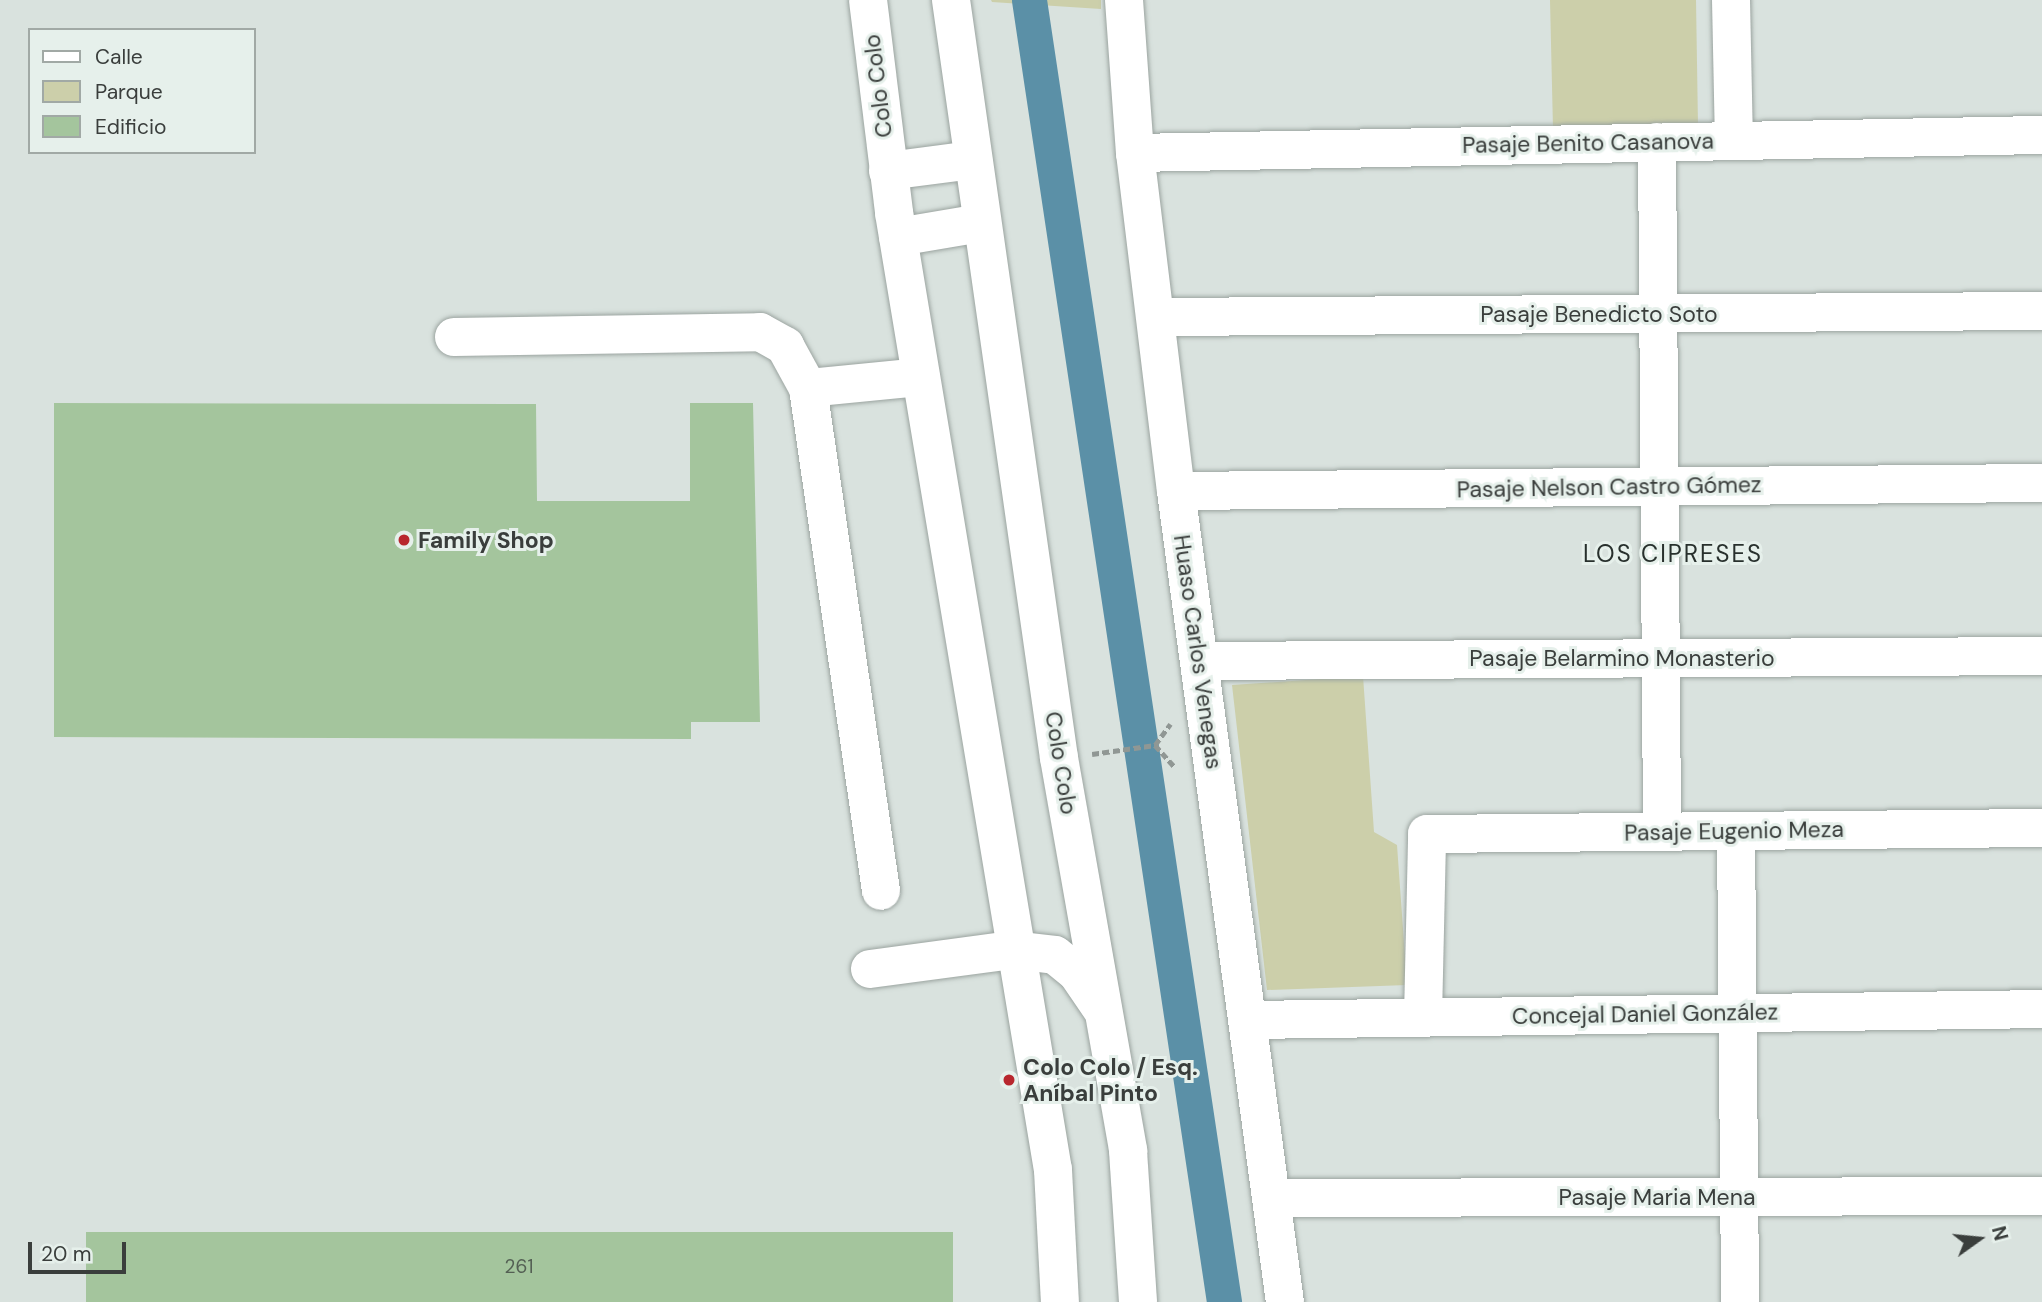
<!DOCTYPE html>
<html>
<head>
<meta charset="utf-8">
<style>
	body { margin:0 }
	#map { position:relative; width:2042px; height:1302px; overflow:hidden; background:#d9e2de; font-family:"DM Sans",sans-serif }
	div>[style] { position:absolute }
	.green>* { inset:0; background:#cccfaa }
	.canal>* { height:35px; margin:-17.5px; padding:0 17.5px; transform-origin:17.5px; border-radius:17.5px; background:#5b90a7 }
	.building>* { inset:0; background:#a4c59d }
	.path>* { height:4.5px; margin-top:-2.25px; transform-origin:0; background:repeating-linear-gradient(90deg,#909794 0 7px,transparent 0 10.5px) }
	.roads { filter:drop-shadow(0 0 2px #9ba4a0) drop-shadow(0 0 2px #9ba4a0) }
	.minor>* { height:38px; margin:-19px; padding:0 19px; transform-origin:19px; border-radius:19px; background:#fff }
	.dots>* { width:19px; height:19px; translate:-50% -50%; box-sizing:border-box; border:4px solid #e6f0eb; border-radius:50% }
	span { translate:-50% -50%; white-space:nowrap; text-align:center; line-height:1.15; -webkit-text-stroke:6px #e6f0eb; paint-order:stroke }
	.number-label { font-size:19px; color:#546054 }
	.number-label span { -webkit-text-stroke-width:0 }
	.street-label { font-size:23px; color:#3a3e3c }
	.poi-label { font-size:23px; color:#3a3e3c; font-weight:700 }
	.left { translate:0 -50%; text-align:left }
	.neighbourhood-label { font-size:24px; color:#28302d; letter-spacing:2px }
	.legend { position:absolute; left:28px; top:28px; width:228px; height:126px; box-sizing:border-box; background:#e6f0eb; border:2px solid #a1a9a5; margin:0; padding:9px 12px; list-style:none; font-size:21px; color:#3a3e3c }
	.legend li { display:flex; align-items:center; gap:14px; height:35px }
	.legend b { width:35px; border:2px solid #a1a9a5 }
	.north { position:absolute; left:1944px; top:1204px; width:70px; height:70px; -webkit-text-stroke:5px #e6f0eb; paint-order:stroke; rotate:75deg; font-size:19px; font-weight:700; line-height:28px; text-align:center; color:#3a3e3c }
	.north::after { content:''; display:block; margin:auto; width:24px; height:32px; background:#3a3e3c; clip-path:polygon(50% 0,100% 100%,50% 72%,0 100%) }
	.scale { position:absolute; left:28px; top:1242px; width:98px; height:32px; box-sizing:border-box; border:4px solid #3a3e3c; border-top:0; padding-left:9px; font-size:21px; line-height:24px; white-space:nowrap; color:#3a3e3c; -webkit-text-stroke:5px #e6f0eb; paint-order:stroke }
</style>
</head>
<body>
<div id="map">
	<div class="green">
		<i style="clip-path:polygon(991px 0,1101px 0,1101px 9px,992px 2px)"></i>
		<i style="clip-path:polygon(1550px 0,1696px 0,1698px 126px,1553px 129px)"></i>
		<i style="clip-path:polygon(1363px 676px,1374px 832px,1397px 845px,1407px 985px,1267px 990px,1232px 685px)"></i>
	</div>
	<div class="canal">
		<i style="left:1029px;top:0;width:1317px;rotate:81.48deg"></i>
	</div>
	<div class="building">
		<i style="clip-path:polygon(54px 403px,536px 404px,537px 501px,690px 501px,690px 403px,753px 403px,760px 722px,691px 722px,691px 739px,54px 737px)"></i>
		<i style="clip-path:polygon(86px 1232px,953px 1232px,953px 1302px,86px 1302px)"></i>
	</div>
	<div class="path">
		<i style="left:1155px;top:745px;width:31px;rotate:48deg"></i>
		<i style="left:1092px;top:754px;width:64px;rotate:-8.1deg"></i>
		<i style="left:1155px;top:745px;width:26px;rotate:-54deg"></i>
	</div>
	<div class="roads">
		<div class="minor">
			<i style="left:868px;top:0;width:215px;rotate:83deg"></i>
			<i style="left:894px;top:213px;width:970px;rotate:80.57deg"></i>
			<i style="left:1053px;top:1170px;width:132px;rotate:87deg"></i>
			<i style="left:951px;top:0;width:766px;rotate:81.89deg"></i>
			<i style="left:1059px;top:758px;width:399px;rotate:80deg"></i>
			<i style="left:1128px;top:1151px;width:151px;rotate:86.2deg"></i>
			<i style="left:1124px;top:0;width:153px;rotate:85.9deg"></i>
			<i style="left:1135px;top:153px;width:340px;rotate:83.1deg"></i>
			<i style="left:1176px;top:491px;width:818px;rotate:82.35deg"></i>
			<i style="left:1731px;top:0;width:140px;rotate:88.8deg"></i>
			<i style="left:1657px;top:142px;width:690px;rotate:89.58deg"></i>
			<i style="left:1135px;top:153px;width:907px;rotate:-1.14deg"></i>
			<i style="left:888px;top:171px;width:86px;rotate:-7.4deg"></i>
			<i style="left:898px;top:237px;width:84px;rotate:-9.6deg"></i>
			<i style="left:1156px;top:317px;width:886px;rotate:-0.39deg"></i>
			<i style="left:454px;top:337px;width:306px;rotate:-0.9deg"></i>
			<i style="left:760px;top:332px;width:29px;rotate:29deg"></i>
			<i style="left:785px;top:346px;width:48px;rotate:61.3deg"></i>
			<i style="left:808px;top:388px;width:508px;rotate:81.74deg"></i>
			<i style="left:808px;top:388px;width:113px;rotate:-5.6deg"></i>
			<i style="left:1176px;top:491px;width:866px;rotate:-0.53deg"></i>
			<i style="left:1202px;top:661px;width:840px;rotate:-0.34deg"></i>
			<i style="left:1736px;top:831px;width:471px;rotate:89.5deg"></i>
			<i style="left:870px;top:969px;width:144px;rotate:-7.6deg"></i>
			<i style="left:1013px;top:950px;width:42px;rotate:6.8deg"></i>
			<i style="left:1055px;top:955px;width:28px;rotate:39deg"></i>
			<i style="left:1077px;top:973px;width:42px;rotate:55.6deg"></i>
			<i style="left:1423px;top:1017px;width:183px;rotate:-88.7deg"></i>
			<i style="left:1427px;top:834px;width:615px;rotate:-0.56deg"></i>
			<i style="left:1249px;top:1020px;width:793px;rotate:-0.79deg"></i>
			<i style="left:1272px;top:1198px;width:770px;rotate:-0.15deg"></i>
		</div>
	</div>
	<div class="dots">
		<i style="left:404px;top:540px;background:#b8272e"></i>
		<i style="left:1009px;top:1080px;background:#b8272e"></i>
	</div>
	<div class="number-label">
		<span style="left:519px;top:1267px">261</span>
	</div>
	<div class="street-label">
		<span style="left:878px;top:86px;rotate:-97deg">Colo Colo</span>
		<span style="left:1588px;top:143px;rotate:-1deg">Pasaje Benito Casanova</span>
		<span style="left:1599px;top:314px">Pasaje Benedicto Soto</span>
		<span style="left:1609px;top:487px;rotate:-1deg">Pasaje Nelson Castro Gómez</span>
		<span style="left:1198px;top:652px;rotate:82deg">Huaso Carlos Venegas</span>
		<span style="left:1622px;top:658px">Pasaje Belarmino Monasterio</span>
		<span style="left:1061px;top:763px;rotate:81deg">Colo Colo</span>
		<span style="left:1734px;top:831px;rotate:-1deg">Pasaje Eugenio Meza</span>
		<span style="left:1645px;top:1014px;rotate:-1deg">Concejal Daniel González</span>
		<span style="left:1657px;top:1197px">Pasaje Maria Mena</span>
	</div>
	<div class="poi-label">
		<span class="left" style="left:418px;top:540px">Family Shop</span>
		<span class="left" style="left:1023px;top:1080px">Colo Colo / Esq.<br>Aníbal Pinto</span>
	</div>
	<div class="neighbourhood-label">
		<span style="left:1673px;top:554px">LOS CIPRESES</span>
	</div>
	<ul class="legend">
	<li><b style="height:9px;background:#fff"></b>Calle</li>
	<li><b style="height:19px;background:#cccfaa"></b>Parque</li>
	<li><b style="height:19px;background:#a4c59d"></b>Edificio</li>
	</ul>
	<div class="north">N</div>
	<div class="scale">20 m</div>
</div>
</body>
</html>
